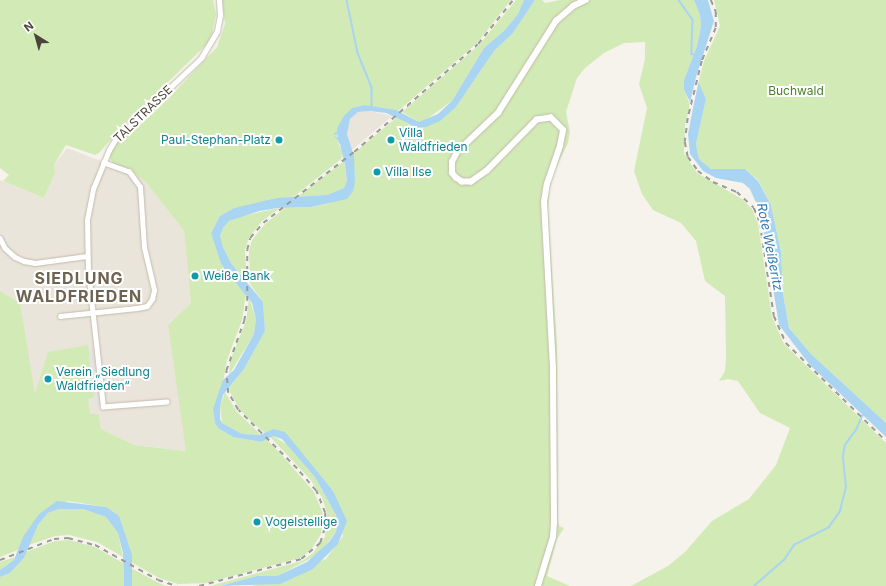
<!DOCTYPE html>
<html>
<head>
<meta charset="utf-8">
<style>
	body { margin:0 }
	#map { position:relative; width:886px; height:586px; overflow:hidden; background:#f6f3ec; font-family:Inter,sans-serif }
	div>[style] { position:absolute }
	.residential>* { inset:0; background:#eae5da }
	.green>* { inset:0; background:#d2eab5 }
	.parking>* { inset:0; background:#e5e3e0 }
	.water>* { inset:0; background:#a9d4f2 }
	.pier>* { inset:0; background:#f6f3ec }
	.stream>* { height:1.5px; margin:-0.75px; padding:0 0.75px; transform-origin:0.75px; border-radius:0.75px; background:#a9d4f2 }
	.roads { filter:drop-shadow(0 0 1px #c2bbae) drop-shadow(0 0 1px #c2bbae) }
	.minor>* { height:4.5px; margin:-2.25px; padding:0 2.25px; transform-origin:2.25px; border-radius:2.25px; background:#fff }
	.tertiary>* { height:5.5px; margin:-2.75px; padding:0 2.75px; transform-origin:2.75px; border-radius:2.75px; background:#fff }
	.rail>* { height:1.5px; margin-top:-0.75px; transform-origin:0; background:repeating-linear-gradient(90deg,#9a9a9a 0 5px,transparent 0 10px) }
	.dots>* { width:11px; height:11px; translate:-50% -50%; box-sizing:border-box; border:2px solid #fff; border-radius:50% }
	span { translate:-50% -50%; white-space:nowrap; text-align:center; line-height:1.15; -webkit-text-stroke:4px #fff; paint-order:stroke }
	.park-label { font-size:12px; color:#4a7f2a }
	.street-label { font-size:12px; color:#4b4439 }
	.culture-label { font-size:12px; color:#0d838f }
	.left { translate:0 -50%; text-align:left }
	.right { translate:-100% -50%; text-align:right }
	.water-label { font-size:13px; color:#2e7ab2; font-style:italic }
	.district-label { font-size:16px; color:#6e6250; font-weight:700; letter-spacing:1px }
	.north { position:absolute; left:16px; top:16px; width:40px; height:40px; -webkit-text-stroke:3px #fff; paint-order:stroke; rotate:323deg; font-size:11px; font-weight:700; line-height:16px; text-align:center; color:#4b4439 }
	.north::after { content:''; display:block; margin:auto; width:14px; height:18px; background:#4b4439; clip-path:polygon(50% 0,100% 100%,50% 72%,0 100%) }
</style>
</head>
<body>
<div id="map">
	<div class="residential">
		<i style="clip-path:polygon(370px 111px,392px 116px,352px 150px,347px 134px,350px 119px,358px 112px)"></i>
		<i style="clip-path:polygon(67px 148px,101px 161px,127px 168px,145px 181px,184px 231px,191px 303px,168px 325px,187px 451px,134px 445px,101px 429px,30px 415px,20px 303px,0 291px,0 180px,44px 198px,55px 173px,54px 165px)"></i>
	</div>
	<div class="green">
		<i style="clip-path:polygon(0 0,213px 0,216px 14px,212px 34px,207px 44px,119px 130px,99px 153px,95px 155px,66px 145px,54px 165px,55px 173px,44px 198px,3px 181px,9px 175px,0 168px)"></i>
		<i style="clip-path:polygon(222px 0,511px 0,477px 43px,398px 111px,365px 105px,352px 108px,337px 128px,338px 138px,335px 135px,343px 154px,341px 159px,292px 198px,234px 208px,220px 216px,211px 233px,221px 264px,246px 294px,242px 320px,227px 360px,222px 388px,213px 409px,215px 423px,218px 428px,233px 437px,261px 442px,266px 439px,280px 453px,314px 492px,323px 514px,321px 534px,311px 550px,300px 558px,206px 583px,178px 584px,159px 578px,131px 562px,132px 555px,106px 507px,68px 501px,39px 514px,18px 550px,0 557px,0 291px,20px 303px,35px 394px,48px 352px,88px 345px,94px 397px,88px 399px,90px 414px,98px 414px,101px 429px,134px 445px,186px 451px,168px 325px,191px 303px,184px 231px,145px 181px,127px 168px,113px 164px,108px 155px,120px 139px,131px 130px,134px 131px,168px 99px,217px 47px,225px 24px)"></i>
		<i style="clip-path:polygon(516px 0,524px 0,518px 14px,505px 30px,484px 48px,452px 101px,424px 121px,419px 122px,402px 112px,479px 45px)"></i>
		<i style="clip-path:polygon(535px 0,542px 0,545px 3px,560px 0,694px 0,700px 15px,701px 26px,697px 46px,684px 80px,684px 90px,690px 105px,685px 126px,684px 153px,697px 173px,742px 199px,752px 209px,758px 224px,772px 317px,784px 344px,886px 443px,886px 586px,631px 586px,668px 566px,685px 552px,712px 521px,749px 499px,776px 465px,790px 428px,760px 413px,738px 381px,728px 379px,719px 381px,725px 371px,726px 357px,725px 296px,705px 281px,696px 241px,681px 223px,653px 210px,642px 194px,634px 171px,647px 108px,639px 84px,645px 59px,645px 42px,624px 43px,604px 53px,585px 68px,577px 78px,566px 112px,570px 132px,568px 143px,553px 174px,549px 191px,548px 212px,557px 347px,558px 520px,559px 526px,564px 528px,557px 539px,547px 576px,570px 586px,252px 586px,326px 559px,343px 536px,333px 491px,273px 429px,265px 433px,252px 422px,239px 409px,230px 392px,229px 388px,244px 369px,265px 331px,263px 302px,250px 284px,249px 251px,252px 240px,265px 224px,285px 208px,311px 207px,330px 203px,355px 182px,353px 154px,396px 118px,416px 127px,456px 107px,494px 51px,513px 33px)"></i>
		<i style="clip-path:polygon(714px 0,886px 0,886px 423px,811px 354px,789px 328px,783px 294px,781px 252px,771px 205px,758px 180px,745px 169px,711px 169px,699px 159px,696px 144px,706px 99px,698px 84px,704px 61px,720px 26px)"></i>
		<i style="clip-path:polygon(344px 161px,347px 181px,344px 188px,327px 195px,297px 197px)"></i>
		<i style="clip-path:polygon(280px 208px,262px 221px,249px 238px,245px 250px,247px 281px,231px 263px,223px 247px,220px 236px,223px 228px,229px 221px,241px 216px)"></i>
		<i style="clip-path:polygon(249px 298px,256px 319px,254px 334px,229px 375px,230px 361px,246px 321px)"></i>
		<i style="clip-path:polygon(225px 392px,237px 412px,261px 435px,242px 434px,222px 423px,220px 406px)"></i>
		<i style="clip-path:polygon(273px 436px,288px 445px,315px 477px,336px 515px,336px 532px,319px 554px,277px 576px,257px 576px,220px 586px,210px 586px,302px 561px,313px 553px,325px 537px,327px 513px,322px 497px,310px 479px,270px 437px)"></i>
		<i style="clip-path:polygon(59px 509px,83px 509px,106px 517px,118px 533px,123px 557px,97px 542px,69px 535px,55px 536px,29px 545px,38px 525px,48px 513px)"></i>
		<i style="clip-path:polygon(69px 540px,95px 547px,123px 563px,124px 586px,0 586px,0 577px,10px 573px,24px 558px,26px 552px,55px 541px)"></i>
		<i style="clip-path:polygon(15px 557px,14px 560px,0 570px,0 562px)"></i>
		<i style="clip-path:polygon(131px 568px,157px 582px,166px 586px,132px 586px)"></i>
	</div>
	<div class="parking">
		<i style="clip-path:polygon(93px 348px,101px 405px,95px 406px,89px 349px)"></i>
	</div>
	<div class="water">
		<i style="clip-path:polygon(524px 0,535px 0,513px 33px,494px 51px,456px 107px,440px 121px,426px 127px,416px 127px,386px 113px,370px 111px,358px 112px,350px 119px,347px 134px,354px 156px,355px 182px,353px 191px,347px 199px,311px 207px,278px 208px,259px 211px,229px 221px,223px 228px,220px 236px,223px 247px,231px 263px,263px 302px,265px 331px,244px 369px,223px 395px,220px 406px,220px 419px,222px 423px,242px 434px,260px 435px,273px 429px,285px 432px,333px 491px,347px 521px,338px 544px,313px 569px,280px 584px,220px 586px,257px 576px,277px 576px,307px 562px,329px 542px,336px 532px,337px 523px,336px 515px,315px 477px,282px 439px,273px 436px,261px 442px,233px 437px,218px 428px,215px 423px,213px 409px,223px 380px,234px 370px,254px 334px,256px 319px,252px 303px,221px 264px,211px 233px,220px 216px,234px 208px,277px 198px,327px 195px,344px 188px,347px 181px,345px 165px,340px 144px,334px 135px,338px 138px,337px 128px,344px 116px,352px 108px,365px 105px,396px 110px,419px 122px,438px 114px,452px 101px,484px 48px,505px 30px,518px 14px)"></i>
		<i style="clip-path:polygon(694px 0,708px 0,714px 21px,696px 77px,706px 99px,696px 144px,699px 159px,711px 169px,745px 169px,758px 181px,771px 205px,781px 252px,783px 294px,789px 328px,811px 354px,886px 423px,886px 437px,810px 365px,779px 325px,761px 214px,750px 189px,743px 183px,716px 178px,703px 171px,690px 154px,688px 134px,693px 108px,684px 90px,684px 80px,697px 46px,701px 26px,700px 15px)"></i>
		<i style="clip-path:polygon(57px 501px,106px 507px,119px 516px,132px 555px,132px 586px,124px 586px,123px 553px,118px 533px,106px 517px,83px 509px,59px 509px,48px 513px,38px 525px,24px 558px,10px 573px,0 577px,0 570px,14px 560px,23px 537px,39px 514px)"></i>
	</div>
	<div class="pier">
		<i style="clip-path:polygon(696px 77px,699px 80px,693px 108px,689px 107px)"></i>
	</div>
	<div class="stream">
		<i style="left:347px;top:0;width:54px;rotate:78.3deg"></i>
		<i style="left:358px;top:53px;width:38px;rotate:68deg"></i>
		<i style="left:372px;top:88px;width:18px;rotate:90deg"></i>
		<i style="left:679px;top:0;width:24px;rotate:55deg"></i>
		<i style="left:693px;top:20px;width:34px;rotate:92deg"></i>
		<i style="left:692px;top:54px;width:4px;rotate:14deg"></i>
		<i style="left:335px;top:134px;width:4px;rotate:-27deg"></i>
		<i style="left:754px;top:586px;width:40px;rotate:-41deg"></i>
		<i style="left:784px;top:560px;width:18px;rotate:-56deg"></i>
		<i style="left:794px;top:545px;width:39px;rotate:-27deg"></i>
		<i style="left:829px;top:527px;width:19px;rotate:-55deg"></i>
		<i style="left:840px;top:511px;width:25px;rotate:-76deg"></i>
		<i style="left:846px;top:487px;width:31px;rotate:-96deg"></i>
		<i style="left:843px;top:456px;width:11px;rotate:-80deg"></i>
		<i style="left:845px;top:445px;width:19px;rotate:-54deg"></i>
		<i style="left:856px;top:430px;width:17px;rotate:-66deg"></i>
	</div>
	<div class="roads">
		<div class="minor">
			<i style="left:0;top:238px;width:11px;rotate:63deg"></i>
			<i style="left:5px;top:248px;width:13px;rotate:42deg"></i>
			<i style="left:15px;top:257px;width:10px;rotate:24deg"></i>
			<i style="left:24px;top:261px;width:11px;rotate:10deg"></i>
			<i style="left:35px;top:263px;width:52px;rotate:-7.7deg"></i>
			<i style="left:60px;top:316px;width:77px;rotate:-5.9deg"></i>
			<i style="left:137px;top:308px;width:10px;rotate:-11deg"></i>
			<i style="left:147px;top:306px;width:9px;rotate:-54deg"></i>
			<i style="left:152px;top:299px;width:9px;rotate:-77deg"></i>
			<i style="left:154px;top:290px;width:44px;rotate:-103.1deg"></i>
			<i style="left:144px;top:247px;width:60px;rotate:-93.8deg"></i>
			<i style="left:140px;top:187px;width:19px;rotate:-126deg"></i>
			<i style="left:129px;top:172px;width:27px;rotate:-160deg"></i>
			<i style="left:167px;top:402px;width:64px;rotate:175.5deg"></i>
			<i style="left:103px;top:407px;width:136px;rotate:-96.3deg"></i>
			<i style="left:88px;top:272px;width:52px;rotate:-91.1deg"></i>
			<i style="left:87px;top:220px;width:32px;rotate:-79deg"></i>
			<i style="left:93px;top:189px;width:42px;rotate:-67.7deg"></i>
			<i style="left:109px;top:150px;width:12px;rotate:-59deg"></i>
			<i style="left:115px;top:140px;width:119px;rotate:-43.6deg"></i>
			<i style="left:201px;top:58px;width:31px;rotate:-59deg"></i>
			<i style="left:217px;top:31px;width:16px;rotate:-79deg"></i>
			<i style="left:220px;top:15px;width:15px;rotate:-94deg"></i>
		</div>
		<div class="tertiary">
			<i style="left:538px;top:586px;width:51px;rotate:-73deg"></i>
			<i style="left:553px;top:537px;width:15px;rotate:-86deg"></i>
			<i style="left:554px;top:522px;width:154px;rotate:-90.4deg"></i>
			<i style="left:553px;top:368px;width:166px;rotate:-93.1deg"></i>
			<i style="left:544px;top:202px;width:18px;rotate:-81deg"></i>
			<i style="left:547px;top:184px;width:40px;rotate:-71.1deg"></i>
			<i style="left:560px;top:146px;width:16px;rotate:-79deg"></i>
			<i style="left:563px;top:130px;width:17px;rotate:-135deg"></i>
			<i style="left:551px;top:118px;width:14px;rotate:172deg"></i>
			<i style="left:537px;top:120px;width:71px;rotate:134.4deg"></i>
			<i style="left:487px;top:171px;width:19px;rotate:145deg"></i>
			<i style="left:471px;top:182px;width:9px;rotate:180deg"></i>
			<i style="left:462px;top:182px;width:7px;rotate:-146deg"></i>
			<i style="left:456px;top:178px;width:6px;rotate:-129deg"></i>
			<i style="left:452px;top:173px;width:11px;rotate:-90deg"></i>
			<i style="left:452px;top:162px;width:11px;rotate:-63deg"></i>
			<i style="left:457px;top:152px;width:57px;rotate:-43.6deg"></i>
			<i style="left:498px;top:113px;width:109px;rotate:-57.8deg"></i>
			<i style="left:556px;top:21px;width:23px;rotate:-41deg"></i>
			<i style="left:573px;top:6px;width:14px;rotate:-25deg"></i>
		</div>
	</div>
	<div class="rail">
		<i style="left:711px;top:0;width:13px;rotate:67deg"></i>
		<i style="left:716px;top:12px;width:16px;rotate:90deg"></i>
		<i style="left:716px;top:28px;width:36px;rotate:113deg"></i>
		<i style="left:702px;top:61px;width:59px;rotate:103.8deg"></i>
		<i style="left:688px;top:118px;width:24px;rotate:97deg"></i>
		<i style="left:685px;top:142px;width:15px;rotate:79deg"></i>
		<i style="left:688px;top:157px;width:17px;rotate:54deg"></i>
		<i style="left:698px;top:171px;width:19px;rotate:36deg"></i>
		<i style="left:713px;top:182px;width:26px;rotate:23deg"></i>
		<i style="left:737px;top:192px;width:23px;rotate:43deg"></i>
		<i style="left:754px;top:208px;width:16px;rotate:68deg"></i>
		<i style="left:760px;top:223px;width:94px;rotate:81.4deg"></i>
		<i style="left:774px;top:316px;width:30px;rotate:66deg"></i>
		<i style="left:786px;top:343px;width:140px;rotate:44.4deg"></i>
		<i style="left:0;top:560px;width:58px;rotate:-21.3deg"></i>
		<i style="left:54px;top:539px;width:14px;rotate:-4deg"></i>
		<i style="left:68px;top:538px;width:28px;rotate:15deg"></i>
		<i style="left:95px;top:545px;width:72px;rotate:29.1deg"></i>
		<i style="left:158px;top:580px;width:20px;rotate:18deg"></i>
		<i style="left:199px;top:586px;width:106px;rotate:-14.8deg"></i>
		<i style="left:301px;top:559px;width:25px;rotate:-40deg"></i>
		<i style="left:320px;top:543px;width:17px;rotate:-73deg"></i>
		<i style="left:325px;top:527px;width:14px;rotate:-90deg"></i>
		<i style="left:325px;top:513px;width:24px;rotate:-112deg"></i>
		<i style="left:316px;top:491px;width:29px;rotate:-131deg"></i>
		<i style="left:297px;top:469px;width:83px;rotate:-135deg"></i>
		<i style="left:238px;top:410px;width:20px;rotate:-120deg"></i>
		<i style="left:228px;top:393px;width:22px;rotate:-95deg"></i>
		<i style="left:226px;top:371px;width:53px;rotate:-70.2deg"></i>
		<i style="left:244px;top:321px;width:20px;rotate:-81deg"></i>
		<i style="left:247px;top:301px;width:51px;rotate:-90deg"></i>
		<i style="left:247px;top:250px;width:12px;rotate:-76deg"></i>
		<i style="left:250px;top:238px;width:20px;rotate:-49deg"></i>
		<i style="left:263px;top:223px;width:115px;rotate:-38deg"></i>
		<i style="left:354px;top:152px;width:164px;rotate:-41.1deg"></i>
		<i style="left:478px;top:44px;width:56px;rotate:-51.5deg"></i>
	</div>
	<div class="dots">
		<i style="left:279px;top:140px;background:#0f9aa8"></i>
		<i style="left:391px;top:140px;background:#0f9aa8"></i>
		<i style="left:377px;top:172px;background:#0f9aa8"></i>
		<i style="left:195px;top:276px;background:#0f9aa8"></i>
		<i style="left:48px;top:379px;background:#0f9aa8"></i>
		<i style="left:257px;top:522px;background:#0f9aa8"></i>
	</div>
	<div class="park-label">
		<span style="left:796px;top:91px">Buchwald</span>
	</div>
	<div class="street-label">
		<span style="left:143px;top:114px;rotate:-44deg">TALSTRASSE</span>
	</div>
	<div class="culture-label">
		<span class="left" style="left:399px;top:140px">Villa<br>Waldfrieden</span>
		<span class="right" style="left:271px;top:140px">Paul-Stephan-Platz</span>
		<span class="left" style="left:385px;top:172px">Villa Ilse</span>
		<span class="left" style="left:203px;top:276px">Weiße Bank</span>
		<span class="left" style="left:56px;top:379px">Verein „Siedlung<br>Waldfrieden“</span>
		<span class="left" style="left:265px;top:522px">Vogelstellige</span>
	</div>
	<div class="water-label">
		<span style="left:770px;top:247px;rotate:79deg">Rote Weißeritz</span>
	</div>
	<div class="district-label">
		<span style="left:79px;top:287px">SIEDLUNG<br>WALDFRIEDEN</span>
	</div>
	<div class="north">N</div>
</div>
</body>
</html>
